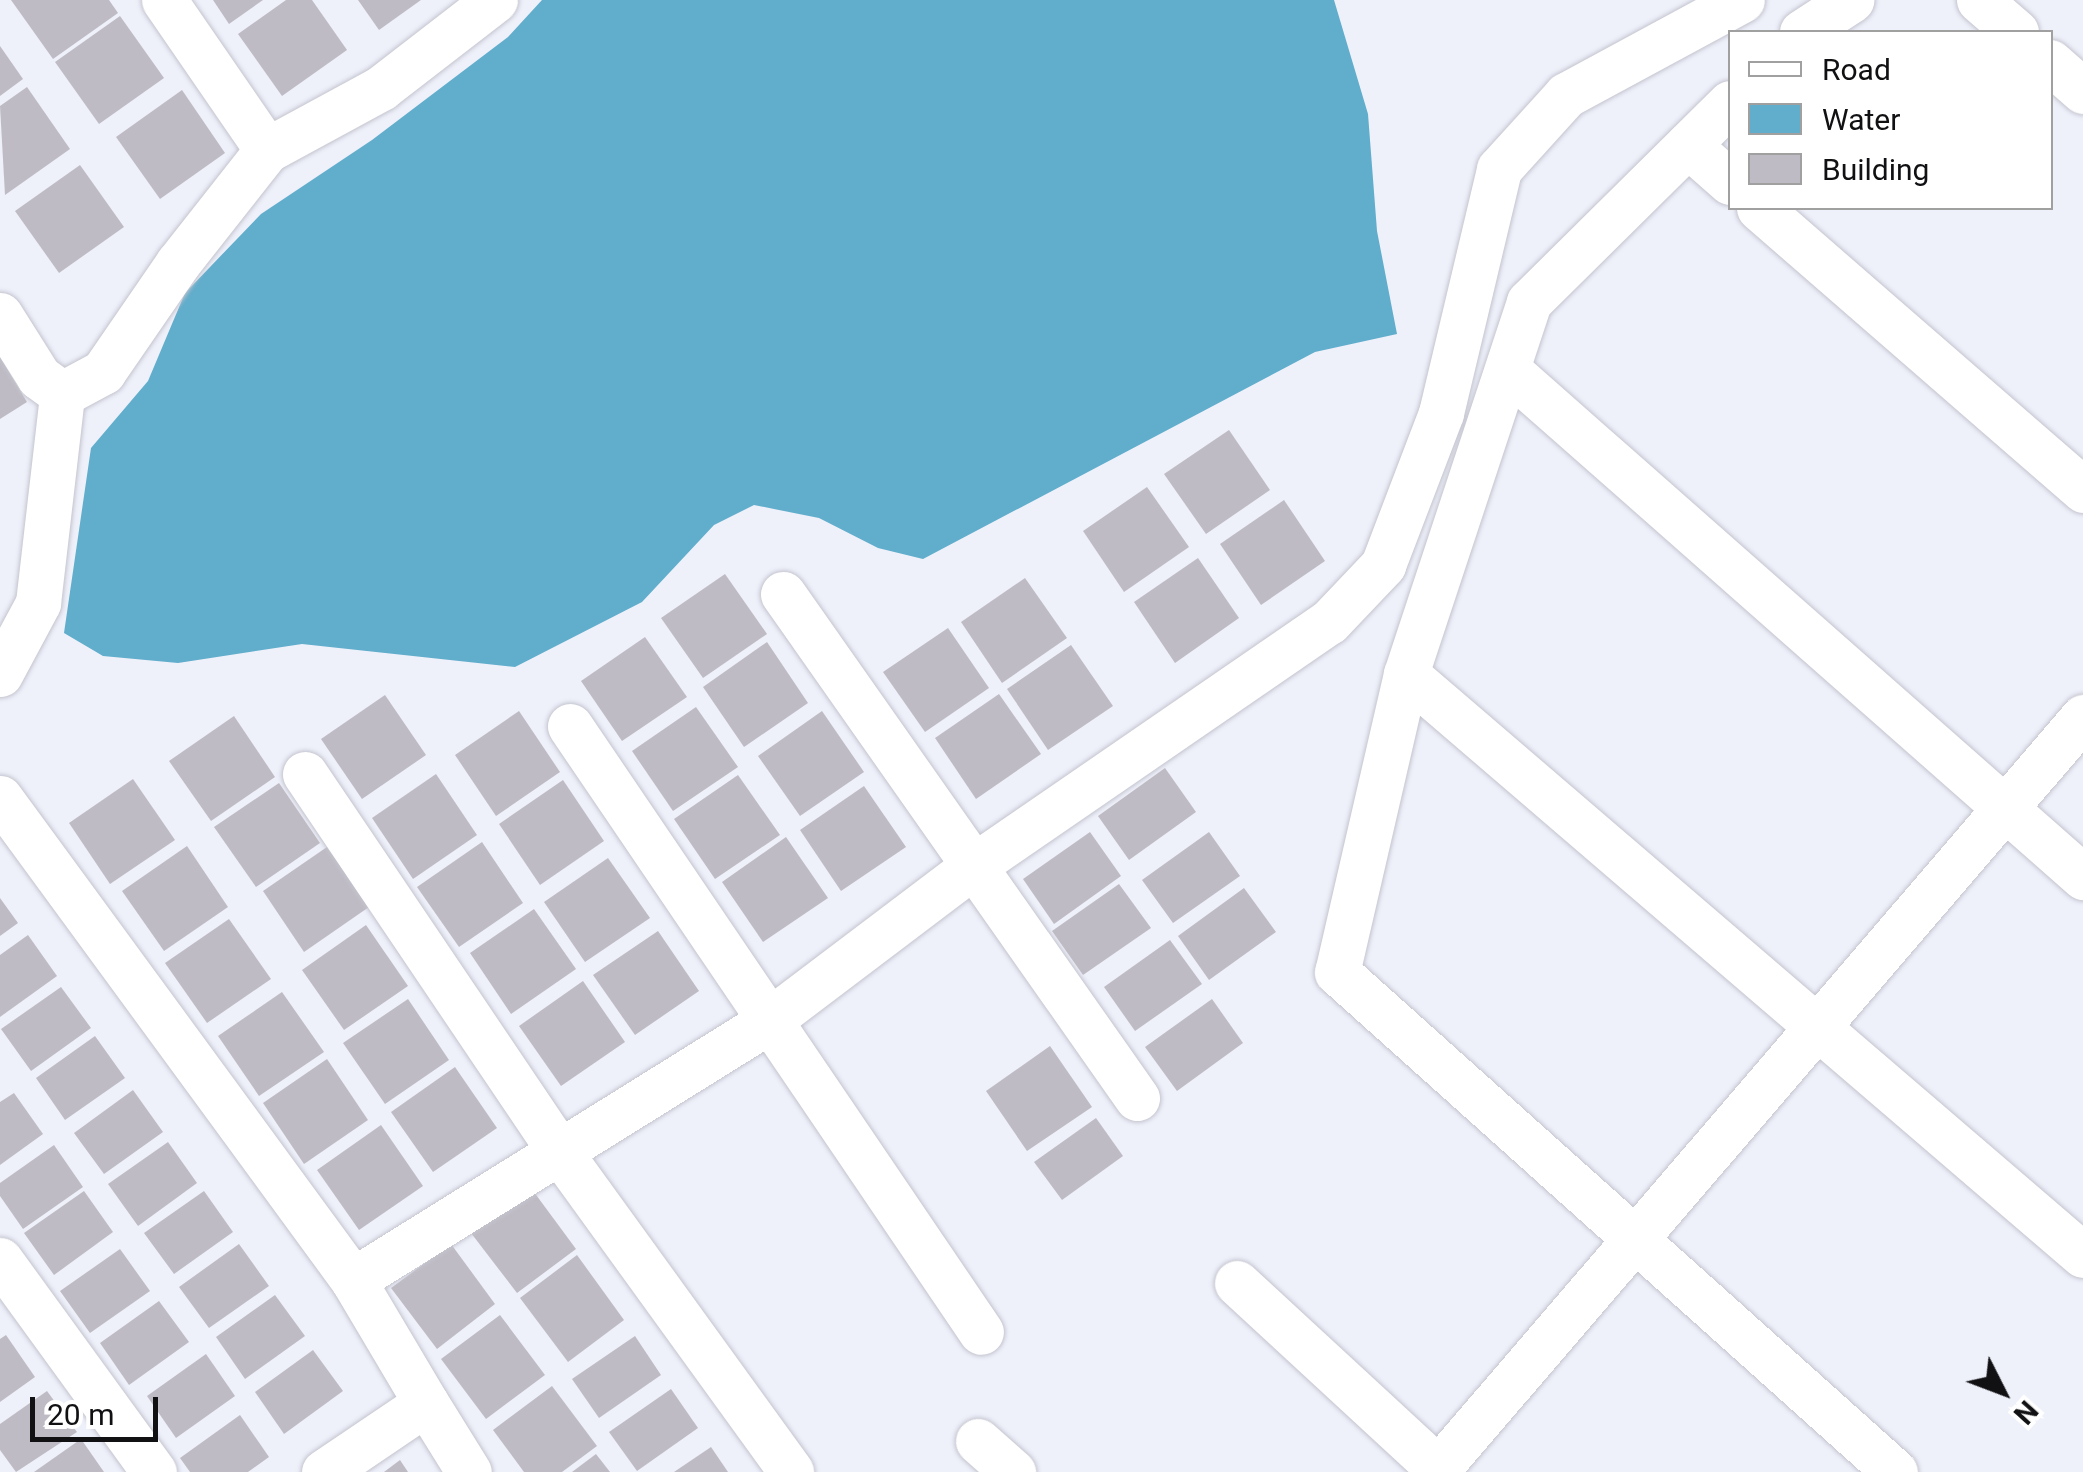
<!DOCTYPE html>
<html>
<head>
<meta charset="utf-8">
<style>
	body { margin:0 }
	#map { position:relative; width:2083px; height:1472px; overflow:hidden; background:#eef0fa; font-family:Roboto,sans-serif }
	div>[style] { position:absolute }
	.water>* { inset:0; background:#60adcc }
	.building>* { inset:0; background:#bfbbc4 }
	.roads { filter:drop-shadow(0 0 2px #c3c4ce) drop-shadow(0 0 2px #c3c4ce) }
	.street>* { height:45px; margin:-22.5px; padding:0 22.5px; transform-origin:22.5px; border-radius:22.5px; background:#fff }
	span { translate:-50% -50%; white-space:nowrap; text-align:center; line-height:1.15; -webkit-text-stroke:8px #fff; paint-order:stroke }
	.legend { position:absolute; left:1728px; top:30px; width:325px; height:180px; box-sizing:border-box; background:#fff; border:2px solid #a0a0a1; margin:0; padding:12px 18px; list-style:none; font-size:30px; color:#111114 }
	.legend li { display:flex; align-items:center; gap:20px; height:50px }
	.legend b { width:50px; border:2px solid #a0a0a1 }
	.north { position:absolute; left:1953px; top:1342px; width:100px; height:100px; -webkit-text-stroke:8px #fff; paint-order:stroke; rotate:132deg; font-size:28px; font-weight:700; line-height:40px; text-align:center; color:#111114 }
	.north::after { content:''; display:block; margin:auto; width:35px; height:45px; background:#111114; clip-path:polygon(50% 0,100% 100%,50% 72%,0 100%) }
	.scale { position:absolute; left:30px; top:1397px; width:128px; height:45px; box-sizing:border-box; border:5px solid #111114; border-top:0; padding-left:12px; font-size:30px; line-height:35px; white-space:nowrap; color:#111114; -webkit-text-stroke:8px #fff; paint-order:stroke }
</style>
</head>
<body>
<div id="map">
	<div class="water">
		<i style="clip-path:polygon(542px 0,1334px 0,1368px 114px,1377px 231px,1397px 334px,1315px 352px,923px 559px,878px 548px,819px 518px,754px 505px,714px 525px,642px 602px,515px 667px,302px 644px,178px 663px,103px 656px,64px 633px,91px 448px,148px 381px,185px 293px,261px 214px,372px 140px,508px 37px)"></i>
	</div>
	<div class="building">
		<i style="clip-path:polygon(11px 0,109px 0,118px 13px,53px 59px)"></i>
		<i style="clip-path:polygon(213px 0,263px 0,229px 24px)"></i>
		<i style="clip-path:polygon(286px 0,312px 0,347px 50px,282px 96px,238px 34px)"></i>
		<i style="clip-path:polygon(358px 0,421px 0,379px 30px)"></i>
		<i style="clip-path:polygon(120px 16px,164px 78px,99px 124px,55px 62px)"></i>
		<i style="clip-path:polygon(0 46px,23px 79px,0 96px)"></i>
		<i style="clip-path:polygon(27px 87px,70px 149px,5px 195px,0 106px)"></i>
		<i style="clip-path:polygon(182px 90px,225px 153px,160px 199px,116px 137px)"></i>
		<i style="clip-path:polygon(80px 165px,124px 227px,59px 273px,15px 211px)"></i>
		<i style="clip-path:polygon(0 357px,27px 402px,0 419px)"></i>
		<i style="clip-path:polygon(1229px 430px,1270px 490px,1206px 534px,1164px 474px)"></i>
		<i style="clip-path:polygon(1147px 487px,1189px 547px,1124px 592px,1083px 531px)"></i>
		<i style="clip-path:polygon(1284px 500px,1325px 561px,1261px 605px,1220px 544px)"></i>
		<i style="clip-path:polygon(1198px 558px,1239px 618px,1175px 663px,1134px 602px)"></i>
		<i style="clip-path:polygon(725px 574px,767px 634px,703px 678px,661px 618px)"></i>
		<i style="clip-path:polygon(1025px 578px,1067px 638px,1002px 683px,961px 622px)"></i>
		<i style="clip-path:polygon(948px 628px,989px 688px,925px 732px,883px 672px)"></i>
		<i style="clip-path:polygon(645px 637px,687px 697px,622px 741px,581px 681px)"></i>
		<i style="clip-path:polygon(767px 642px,808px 703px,744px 747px,703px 687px)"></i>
		<i style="clip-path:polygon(1071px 645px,1113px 706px,1048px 750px,1007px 689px)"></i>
		<i style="clip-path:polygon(999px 694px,1041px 754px,976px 799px,935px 738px)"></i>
		<i style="clip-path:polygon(385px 695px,426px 755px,362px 799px,321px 739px)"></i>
		<i style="clip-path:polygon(696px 707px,738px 767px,673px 811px,632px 751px)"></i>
		<i style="clip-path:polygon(519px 711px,560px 772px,496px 816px,455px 755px)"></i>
		<i style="clip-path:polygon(822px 711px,864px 772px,800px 816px,758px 756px)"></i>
		<i style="clip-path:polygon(234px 716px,275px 777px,211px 821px,169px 761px)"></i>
		<i style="clip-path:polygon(1165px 768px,1196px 812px,1129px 860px,1098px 816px)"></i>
		<i style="clip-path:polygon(436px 774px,477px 835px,413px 879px,372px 818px)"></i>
		<i style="clip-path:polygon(738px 775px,780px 835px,715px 879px,674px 819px)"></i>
		<i style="clip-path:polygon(133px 779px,175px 840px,110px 884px,69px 823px)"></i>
		<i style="clip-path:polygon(563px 780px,604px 841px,540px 885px,499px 824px)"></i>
		<i style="clip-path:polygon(279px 783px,320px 843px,256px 887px,214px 827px)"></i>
		<i style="clip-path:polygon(864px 786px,906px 847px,841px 891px,800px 830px)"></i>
		<i style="clip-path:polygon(1090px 832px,1121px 876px,1054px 924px,1023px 879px)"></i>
		<i style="clip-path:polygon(1209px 832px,1240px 876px,1173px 923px,1142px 880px)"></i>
		<i style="clip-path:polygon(786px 837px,828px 898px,763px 942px,722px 882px)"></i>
		<i style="clip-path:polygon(482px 842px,523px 903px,459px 947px,417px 887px)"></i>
		<i style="clip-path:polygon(187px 846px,228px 907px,164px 951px,122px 891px)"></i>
		<i style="clip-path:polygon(327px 847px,369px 907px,304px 952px,263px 891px)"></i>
		<i style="clip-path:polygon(608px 858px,650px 918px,585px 962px,544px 902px)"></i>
		<i style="clip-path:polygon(1119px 884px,1151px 928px,1083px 975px,1052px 931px)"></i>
		<i style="clip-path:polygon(1244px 888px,1276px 932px,1209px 980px,1178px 936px)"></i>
		<i style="clip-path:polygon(0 898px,18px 923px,0 936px)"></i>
		<i style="clip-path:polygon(534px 909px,576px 969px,511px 1014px,470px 953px)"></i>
		<i style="clip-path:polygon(229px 919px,271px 979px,207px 1023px,165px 963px)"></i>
		<i style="clip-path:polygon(366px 925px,408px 986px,344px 1030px,302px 970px)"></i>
		<i style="clip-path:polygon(658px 931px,699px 991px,635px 1035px,593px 975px)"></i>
		<i style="clip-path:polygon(28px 935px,57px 976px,0 1017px,0 955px)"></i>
		<i style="clip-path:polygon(1170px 940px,1202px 984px,1135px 1031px,1104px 987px)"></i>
		<i style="clip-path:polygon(583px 981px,625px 1042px,561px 1086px,519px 1026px)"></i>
		<i style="clip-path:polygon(61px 987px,91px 1028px,31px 1071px,1px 1029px)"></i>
		<i style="clip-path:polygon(282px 992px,324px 1052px,259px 1096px,218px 1036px)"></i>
		<i style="clip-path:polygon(408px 999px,449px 1060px,385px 1104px,343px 1043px)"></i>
		<i style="clip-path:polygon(1212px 999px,1243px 1043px,1177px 1091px,1145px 1047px)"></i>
		<i style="clip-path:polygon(95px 1036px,125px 1078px,65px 1120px,36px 1078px)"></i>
		<i style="clip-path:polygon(1050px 1046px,1092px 1107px,1027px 1151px,986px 1091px)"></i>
		<i style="clip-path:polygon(327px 1059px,368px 1120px,304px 1164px,263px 1103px)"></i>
		<i style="clip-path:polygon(455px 1067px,497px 1128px,433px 1172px,391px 1112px)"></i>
		<i style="clip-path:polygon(133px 1090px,163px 1132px,104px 1174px,74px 1133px)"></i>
		<i style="clip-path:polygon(14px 1093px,43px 1134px,0 1165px,0 1102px)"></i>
		<i style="clip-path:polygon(1096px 1118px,1123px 1156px,1062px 1200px,1034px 1162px)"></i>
		<i style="clip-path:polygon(381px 1125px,423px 1186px,359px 1230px,317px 1170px)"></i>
		<i style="clip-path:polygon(168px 1142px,197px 1183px,138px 1226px,108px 1184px)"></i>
		<i style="clip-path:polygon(54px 1145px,83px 1187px,23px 1229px,0 1196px,0 1183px)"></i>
		<i style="clip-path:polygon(531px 1188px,576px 1249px,517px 1293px,471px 1233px)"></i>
		<i style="clip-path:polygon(84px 1191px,113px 1232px,54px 1275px,24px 1233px)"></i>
		<i style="clip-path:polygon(204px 1191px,233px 1232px,174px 1274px,144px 1233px)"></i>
		<i style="clip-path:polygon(239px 1244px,269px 1286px,209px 1328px,179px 1287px)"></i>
		<i style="clip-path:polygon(451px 1244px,495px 1304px,437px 1349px,391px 1288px)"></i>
		<i style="clip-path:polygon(120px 1249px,150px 1291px,90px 1333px,60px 1291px)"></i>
		<i style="clip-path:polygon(577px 1255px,624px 1320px,568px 1362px,520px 1298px)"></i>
		<i style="clip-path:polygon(275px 1295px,305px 1336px,245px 1379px,216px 1337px)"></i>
		<i style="clip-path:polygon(159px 1301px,189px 1342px,129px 1385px,100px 1343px)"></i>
		<i style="clip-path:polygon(500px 1315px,545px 1375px,486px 1419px,441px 1359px)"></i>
		<i style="clip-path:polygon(6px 1335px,35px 1377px,0 1402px,0 1339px)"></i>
		<i style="clip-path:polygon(635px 1336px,661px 1375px,599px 1418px,572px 1379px)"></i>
		<i style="clip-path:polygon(313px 1350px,343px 1391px,284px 1434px,255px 1392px)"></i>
		<i style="clip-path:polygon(206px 1354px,235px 1396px,176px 1438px,147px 1396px)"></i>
		<i style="clip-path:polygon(552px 1386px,597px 1446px,562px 1472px,524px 1472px,493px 1430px)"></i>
		<i style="clip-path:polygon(671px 1389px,698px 1428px,637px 1471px,609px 1432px)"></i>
		<i style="clip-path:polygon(47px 1391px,77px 1432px,16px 1472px,0 1450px,0 1424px)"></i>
		<i style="clip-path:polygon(240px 1415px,269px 1457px,248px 1472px,190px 1472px,180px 1458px)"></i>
		<i style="clip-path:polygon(81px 1439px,104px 1472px,34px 1472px)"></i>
		<i style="clip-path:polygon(711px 1447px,728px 1472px,674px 1472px)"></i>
		<i style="clip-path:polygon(596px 1454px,610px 1472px,572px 1472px)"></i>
		<i style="clip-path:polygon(400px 1460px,408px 1472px,384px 1472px)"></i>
	</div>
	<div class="roads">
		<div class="street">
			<i style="left:164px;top:0;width:182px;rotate:55.5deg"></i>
			<i style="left:1979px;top:0;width:49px;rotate:40.9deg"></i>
			<i style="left:1802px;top:32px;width:59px;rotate:-33.1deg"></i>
			<i style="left:2050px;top:62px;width:44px;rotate:41.3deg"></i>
			<i style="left:1730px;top:103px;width:283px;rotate:135.3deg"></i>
			<i style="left:1529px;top:302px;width:392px;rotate:108.3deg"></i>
			<i style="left:1406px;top:674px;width:306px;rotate:103deg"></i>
			<i style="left:1337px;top:972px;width:749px;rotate:41.86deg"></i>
			<i style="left:1688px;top:145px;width:56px;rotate:41.4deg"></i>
			<i style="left:1759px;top:208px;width:430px;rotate:41deg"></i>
			<i style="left:0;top:315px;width:73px;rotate:57.8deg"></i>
			<i style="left:39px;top:377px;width:29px;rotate:36deg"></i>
			<i style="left:62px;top:394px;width:47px;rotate:-28.2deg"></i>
			<i style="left:103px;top:372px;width:132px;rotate:-55.5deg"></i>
			<i style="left:178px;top:263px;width:144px;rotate:-51.8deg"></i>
			<i style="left:267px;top:150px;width:130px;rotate:-28.5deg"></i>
			<i style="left:381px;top:88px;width:144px;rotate:-37.7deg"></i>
			<i style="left:1508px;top:370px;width:767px;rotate:41.4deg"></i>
			<i style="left:783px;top:594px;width:616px;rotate:54.92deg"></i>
			<i style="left:0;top:674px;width:81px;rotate:-61.8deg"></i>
			<i style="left:38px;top:603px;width:210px;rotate:-83.4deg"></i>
			<i style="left:1406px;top:674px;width:892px;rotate:40.64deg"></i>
			<i style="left:570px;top:726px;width:732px;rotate:55.85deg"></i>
			<i style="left:305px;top:774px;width:455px;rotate:56deg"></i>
			<i style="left:559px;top:1151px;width:396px;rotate:54.1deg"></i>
			<i style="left:0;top:798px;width:597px;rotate:53.78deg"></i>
			<i style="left:0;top:1260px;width:262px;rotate:54deg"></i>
			<i style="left:1237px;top:1283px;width:279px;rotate:42.7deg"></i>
			<i style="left:426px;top:1403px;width:81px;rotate:58.1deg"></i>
			<i style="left:978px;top:1441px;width:47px;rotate:41.5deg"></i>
			<i style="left:324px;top:1472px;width:123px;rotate:-34.1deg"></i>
			<i style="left:426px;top:1403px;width:143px;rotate:-120.7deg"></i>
			<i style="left:353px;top:1280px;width:488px;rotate:-31.9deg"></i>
			<i style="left:767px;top:1022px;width:257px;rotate:-37.1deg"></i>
			<i style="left:972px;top:867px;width:433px;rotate:-34.5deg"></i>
			<i style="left:1329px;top:622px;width:79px;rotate:-46.5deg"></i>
			<i style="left:1383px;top:565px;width:163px;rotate:-69.1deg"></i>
			<i style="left:1441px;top:413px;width:251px;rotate:-76.6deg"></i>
			<i style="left:1499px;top:169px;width:100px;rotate:-47.8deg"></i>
			<i style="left:1566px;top:95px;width:200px;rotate:-28.4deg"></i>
			<i style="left:1435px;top:1472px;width:995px;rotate:-49.36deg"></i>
		</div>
	</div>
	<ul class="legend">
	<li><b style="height:12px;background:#fff"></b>Road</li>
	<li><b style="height:28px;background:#60adcc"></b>Water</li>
	<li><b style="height:28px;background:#bfbbc4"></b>Building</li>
	</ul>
	<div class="north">N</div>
	<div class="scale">20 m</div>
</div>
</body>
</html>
